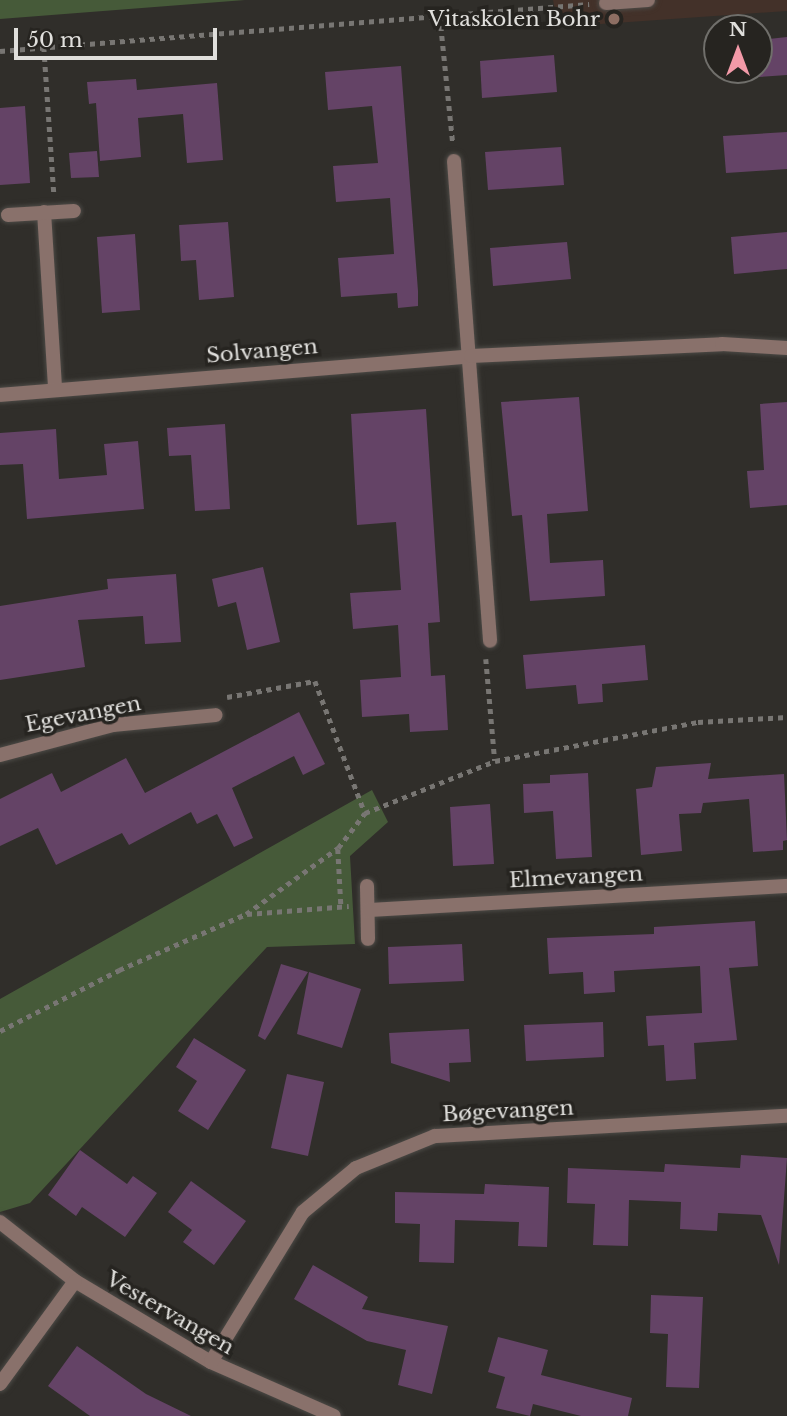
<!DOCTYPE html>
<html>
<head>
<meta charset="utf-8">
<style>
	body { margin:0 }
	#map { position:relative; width:787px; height:1416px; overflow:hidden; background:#302e2a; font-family:"Libre Baskerville",serif }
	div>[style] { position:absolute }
	.education>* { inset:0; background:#433129 }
	.green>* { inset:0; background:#465a39 }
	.building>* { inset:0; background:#644366 }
	.path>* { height:4.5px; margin-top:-2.25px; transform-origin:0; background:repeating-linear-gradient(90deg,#787673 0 5px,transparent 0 10px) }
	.roads { filter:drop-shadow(0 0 2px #4c4a46) drop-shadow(0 0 2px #4c4a46) }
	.lane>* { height:14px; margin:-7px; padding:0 7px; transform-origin:7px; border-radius:7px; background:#89716b }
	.street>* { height:14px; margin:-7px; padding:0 7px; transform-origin:7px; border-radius:7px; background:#89716b }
	.dots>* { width:19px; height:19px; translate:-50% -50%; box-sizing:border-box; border:4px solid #262420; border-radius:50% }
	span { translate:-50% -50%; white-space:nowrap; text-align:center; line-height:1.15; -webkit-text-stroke:7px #262420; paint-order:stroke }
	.poi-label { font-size:21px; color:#e0dfdc }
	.right { translate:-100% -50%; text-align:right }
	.street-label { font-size:21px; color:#e0dfdc }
	.north { position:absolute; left:703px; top:14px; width:70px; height:70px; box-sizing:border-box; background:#262420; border:2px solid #706f6b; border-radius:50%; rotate:0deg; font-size:19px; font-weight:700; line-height:28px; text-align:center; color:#e0dfdc }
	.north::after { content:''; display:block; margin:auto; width:24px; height:32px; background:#f39aa8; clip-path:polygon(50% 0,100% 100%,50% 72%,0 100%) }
	.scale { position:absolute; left:14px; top:28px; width:203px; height:32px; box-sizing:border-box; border:4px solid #e0dfdc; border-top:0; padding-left:9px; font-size:21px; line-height:24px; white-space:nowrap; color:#e0dfdc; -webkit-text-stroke:5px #262420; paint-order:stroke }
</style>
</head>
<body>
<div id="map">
	<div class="education">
		<i style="clip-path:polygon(553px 0,787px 0,787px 11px,558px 27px)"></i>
	</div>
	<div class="green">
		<i style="clip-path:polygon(0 0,245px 0,0 19px)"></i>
		<i style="clip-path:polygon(372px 790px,388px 822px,350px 856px,355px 944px,267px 947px,30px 1203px,0 1212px,0 999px)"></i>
	</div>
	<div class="building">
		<i style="clip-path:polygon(787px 37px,787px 75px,759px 77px,759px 40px)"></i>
		<i style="clip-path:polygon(554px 55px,557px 92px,482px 98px,480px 61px)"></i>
		<i style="clip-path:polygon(401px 66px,418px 291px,418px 306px,398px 308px,397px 293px,341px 297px,338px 258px,394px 254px,390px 198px,336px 202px,333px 166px,378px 163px,372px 106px,328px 110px,325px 72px)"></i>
		<i style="clip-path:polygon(136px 79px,137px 90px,217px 83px,223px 160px,187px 163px,183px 114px,138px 118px,141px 157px,100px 161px,96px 103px,89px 104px,87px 82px)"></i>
		<i style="clip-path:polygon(25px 106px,30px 183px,0 185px,0 108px)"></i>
		<i style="clip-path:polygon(787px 132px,787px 169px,726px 173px,723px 136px)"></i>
		<i style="clip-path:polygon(561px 147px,564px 185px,488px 190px,485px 152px)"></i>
		<i style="clip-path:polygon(97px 151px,99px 177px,71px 178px,69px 153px)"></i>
		<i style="clip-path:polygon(228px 222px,234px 297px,199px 300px,196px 260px,181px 261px,179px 225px)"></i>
		<i style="clip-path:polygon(787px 232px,787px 269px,734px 274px,731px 237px)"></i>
		<i style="clip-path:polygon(135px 234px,140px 310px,102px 313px,97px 237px)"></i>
		<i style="clip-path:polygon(567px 242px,571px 279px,493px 286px,490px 248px)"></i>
		<i style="clip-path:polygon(579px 397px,588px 511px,547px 514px,550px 563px,603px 560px,605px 596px,530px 601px,522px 515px,512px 516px,501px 402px)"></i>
		<i style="clip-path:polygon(787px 402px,787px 505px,750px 508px,747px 471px,764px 470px,760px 404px)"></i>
		<i style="clip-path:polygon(426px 409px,440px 622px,428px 623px,431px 676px,445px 675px,448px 730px,410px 732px,409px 714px,362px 717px,360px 680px,401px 677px,398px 625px,353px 629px,350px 593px,401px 590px,396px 522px,357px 525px,351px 414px)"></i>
		<i style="clip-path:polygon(225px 424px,230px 509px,195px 511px,191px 455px,169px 456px,167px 428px)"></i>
		<i style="clip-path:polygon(56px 429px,59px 479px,107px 475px,104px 444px,138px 441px,144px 509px,27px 519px,23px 464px,0 465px,0 433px)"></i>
		<i style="clip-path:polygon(263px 567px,280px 642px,247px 650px,236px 602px,218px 607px,212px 579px)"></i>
		<i style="clip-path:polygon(176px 574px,181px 642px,145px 644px,143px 616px,78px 620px,85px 667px,0 680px,0 606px,108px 589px,107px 579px)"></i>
		<i style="clip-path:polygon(645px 645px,648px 680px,602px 684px,603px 702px,578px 704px,576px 685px,526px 689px,523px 655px)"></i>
		<i style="clip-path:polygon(299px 712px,325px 764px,303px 775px,294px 756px,232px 788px,253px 838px,234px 847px,217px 814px,197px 824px,191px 812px,129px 845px,122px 833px,56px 865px,38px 828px,0 846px,0 799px,52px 773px,61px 792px,126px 758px,145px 793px)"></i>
		<i style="clip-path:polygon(711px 763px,708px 779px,784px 774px,787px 840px,783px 841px,783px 850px,753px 852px,749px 799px,703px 803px,701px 813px,679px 814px,682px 851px,641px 855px,636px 789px,652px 787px,656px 767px)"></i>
		<i style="clip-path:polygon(588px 773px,592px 857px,556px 859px,553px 811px,524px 813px,523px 784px,550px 783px,550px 775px)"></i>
		<i style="clip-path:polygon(490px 804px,494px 864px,453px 866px,450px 807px)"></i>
		<i style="clip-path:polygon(755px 921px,758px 966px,729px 968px,737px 1040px,694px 1043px,696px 1079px,666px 1081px,664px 1045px,648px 1046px,646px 1016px,702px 1013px,700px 966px,614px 971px,615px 992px,584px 994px,583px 972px,549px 974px,547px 938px,654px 934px,654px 927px)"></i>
		<i style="clip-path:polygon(462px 944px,464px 981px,389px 984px,388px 947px)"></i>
		<i style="clip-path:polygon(281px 964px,308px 972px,265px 1040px,258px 1036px)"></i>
		<i style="clip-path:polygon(309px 972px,361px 989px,342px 1048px,297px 1034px)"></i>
		<i style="clip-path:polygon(603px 1022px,604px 1057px,526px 1061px,524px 1025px)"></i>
		<i style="clip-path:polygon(469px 1029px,471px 1062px,449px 1063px,450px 1082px,391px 1063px,389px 1033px)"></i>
		<i style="clip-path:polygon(194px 1038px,246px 1070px,208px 1130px,178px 1111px,197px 1081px,176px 1067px)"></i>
		<i style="clip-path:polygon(287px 1074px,324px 1082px,308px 1156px,271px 1148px)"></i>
		<i style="clip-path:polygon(80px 1150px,127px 1184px,133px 1176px,157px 1193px,125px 1237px,82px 1207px,76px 1216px,48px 1195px)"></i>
		<i style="clip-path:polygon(741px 1155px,787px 1158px,779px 1265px,761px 1215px,718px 1213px,717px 1231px,680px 1229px,681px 1202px,629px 1200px,628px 1246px,593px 1245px,595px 1204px,567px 1203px,568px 1168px,664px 1172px,665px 1164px,740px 1168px)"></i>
		<i style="clip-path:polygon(191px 1181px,246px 1221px,214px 1265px,183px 1242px,192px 1230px,168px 1212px)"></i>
		<i style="clip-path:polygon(485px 1184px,549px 1187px,547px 1247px,518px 1246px,519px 1222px,455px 1220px,454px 1263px,419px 1262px,420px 1224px,395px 1223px,395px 1192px,484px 1194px)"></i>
		<i style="clip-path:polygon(313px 1265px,368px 1297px,362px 1309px,448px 1326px,432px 1394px,398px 1385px,406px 1350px,367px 1341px,294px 1299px)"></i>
		<i style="clip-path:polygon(651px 1295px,703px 1297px,699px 1388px,666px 1387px,668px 1334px,650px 1333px)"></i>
		<i style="clip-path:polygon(498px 1337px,548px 1350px,541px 1375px,632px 1398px,628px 1416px,581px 1416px,533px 1404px,530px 1416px,496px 1408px,505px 1377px,488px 1372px)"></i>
		<i style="clip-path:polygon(77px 1346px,146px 1394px,191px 1416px,90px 1416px,48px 1386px)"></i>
	</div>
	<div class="path">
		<i style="left:440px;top:16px;width:129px;rotate:84.2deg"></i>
		<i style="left:44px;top:47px;width:146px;rotate:86.1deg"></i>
		<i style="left:0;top:51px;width:591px;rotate:-4.56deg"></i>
		<i style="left:486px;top:659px;width:102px;rotate:85deg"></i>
		<i style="left:227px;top:697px;width:89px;rotate:-10.3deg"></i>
		<i style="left:315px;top:681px;width:141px;rotate:69.3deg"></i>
		<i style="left:338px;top:849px;width:55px;rotate:86.9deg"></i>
		<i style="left:247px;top:914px;width:102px;rotate:-4.5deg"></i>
		<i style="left:0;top:1031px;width:134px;rotate:-27.1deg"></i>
		<i style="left:119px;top:970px;width:139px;rotate:-23.8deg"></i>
		<i style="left:246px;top:914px;width:113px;rotate:-35.7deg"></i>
		<i style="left:338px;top:848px;width:44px;rotate:-52.4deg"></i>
		<i style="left:365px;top:813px;width:140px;rotate:-21.8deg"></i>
		<i style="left:495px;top:761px;width:207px;rotate:-10.9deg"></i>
		<i style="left:698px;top:722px;width:89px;rotate:-3.2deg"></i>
	</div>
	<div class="roads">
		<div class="lane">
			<i style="left:606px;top:3px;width:42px;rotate:-4.1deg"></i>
		</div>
		<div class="street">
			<i style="left:454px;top:161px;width:481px;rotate:85.7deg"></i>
			<i style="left:44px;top:212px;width:177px;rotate:86.4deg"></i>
			<i style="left:8px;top:215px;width:66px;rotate:-3.5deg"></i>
			<i style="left:0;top:395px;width:473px;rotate:-4.7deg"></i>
			<i style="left:471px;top:356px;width:251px;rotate:-2.7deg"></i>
			<i style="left:722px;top:344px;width:65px;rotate:3.5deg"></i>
			<i style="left:0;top:755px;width:117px;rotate:-14.9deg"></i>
			<i style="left:113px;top:725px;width:103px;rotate:-5.5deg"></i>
			<i style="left:367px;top:886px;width:53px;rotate:88.9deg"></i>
			<i style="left:368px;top:910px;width:420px;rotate:-3.3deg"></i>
			<i style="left:0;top:1222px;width:95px;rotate:38.2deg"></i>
			<i style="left:75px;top:1281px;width:158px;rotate:30.8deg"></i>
			<i style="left:211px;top:1362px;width:134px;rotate:23.7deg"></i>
			<i style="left:211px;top:1362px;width:176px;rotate:-58.5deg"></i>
			<i style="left:303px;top:1212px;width:69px;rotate:-39.7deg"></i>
			<i style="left:356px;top:1168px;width:85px;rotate:-22.1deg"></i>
			<i style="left:435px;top:1136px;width:353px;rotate:-3.3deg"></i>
			<i style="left:0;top:1384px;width:127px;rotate:-53.9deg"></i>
		</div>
	</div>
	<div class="dots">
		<i style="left:614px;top:19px;background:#8d6e63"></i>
	</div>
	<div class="poi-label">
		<span class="right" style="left:600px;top:19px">Vitaskolen Bohr</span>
	</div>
	<div class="street-label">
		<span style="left:262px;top:351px;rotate:-5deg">Solvangen</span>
		<span style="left:83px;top:714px;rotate:-11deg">Egevangen</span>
		<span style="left:576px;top:877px;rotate:-3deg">Elmevangen</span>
		<span style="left:508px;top:1111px;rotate:-3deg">Bøgevangen</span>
		<span style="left:170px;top:1313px;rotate:30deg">Vestervangen</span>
	</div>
	<div class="north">N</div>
	<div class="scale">50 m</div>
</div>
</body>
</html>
